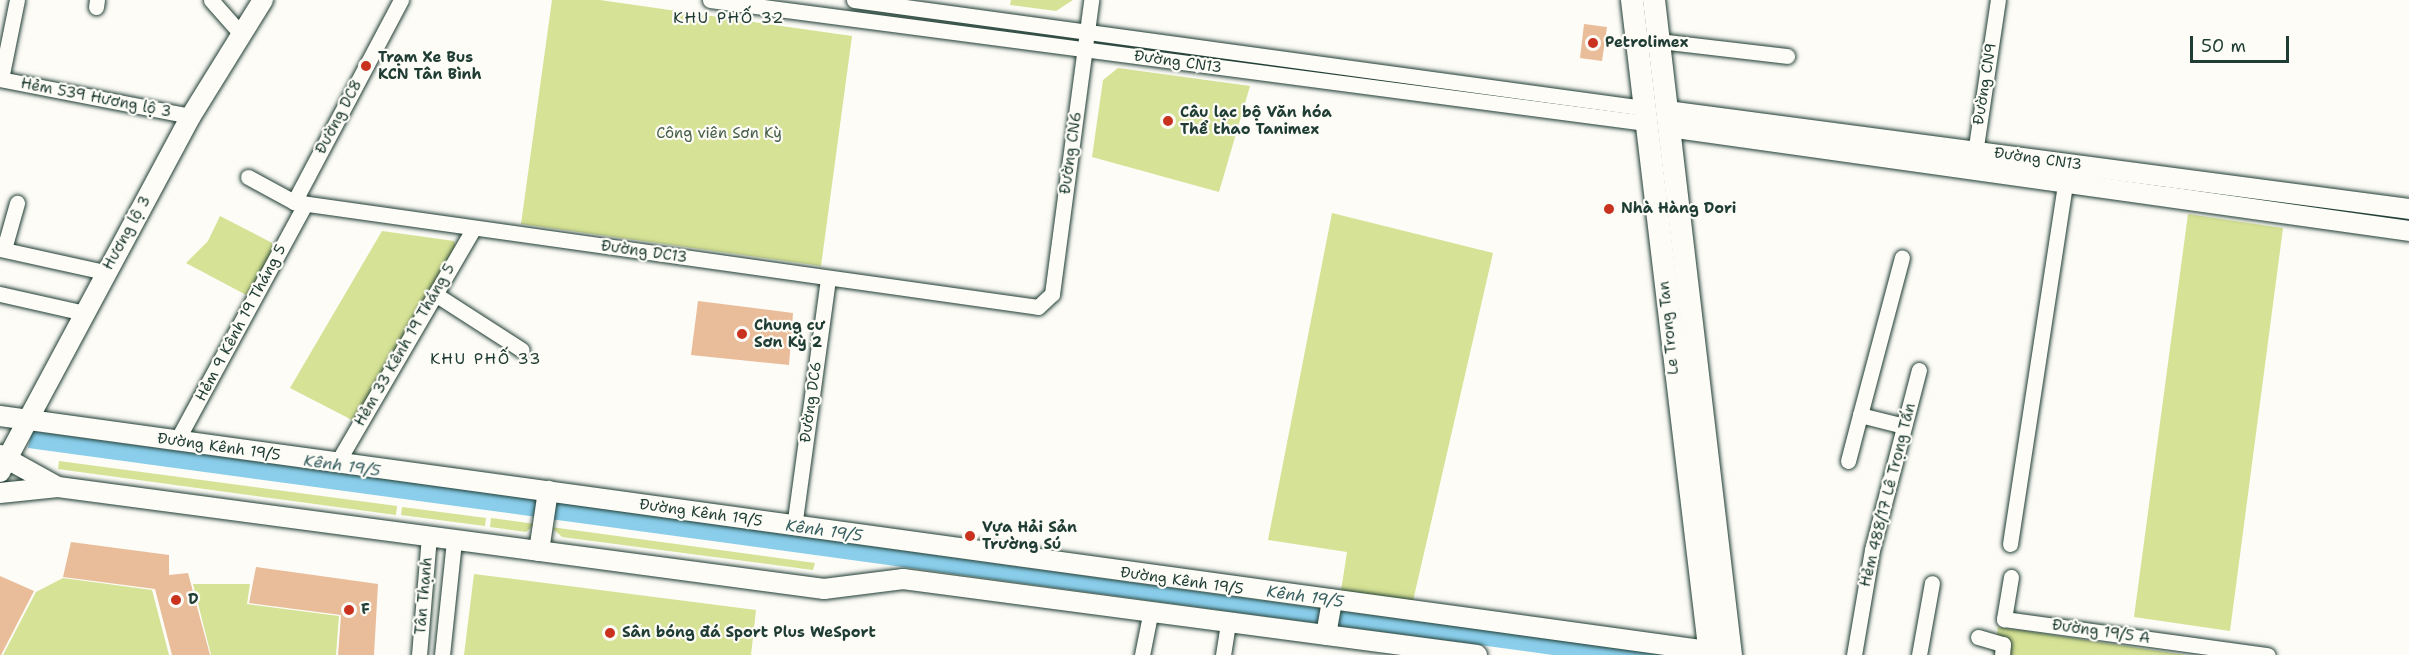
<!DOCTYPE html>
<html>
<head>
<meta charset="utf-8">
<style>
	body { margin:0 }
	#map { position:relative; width:2409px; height:655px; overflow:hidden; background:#fdfcf7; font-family:"Shantell Sans",sans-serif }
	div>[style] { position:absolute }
	.green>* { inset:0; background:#d6e295 }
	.water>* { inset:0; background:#8aceeb }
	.building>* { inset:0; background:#e9bd99 }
	.roads { filter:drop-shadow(0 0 2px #1f3d34) drop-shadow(0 0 2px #1f3d34) }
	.minor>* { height:15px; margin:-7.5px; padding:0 7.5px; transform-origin:7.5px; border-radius:7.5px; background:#fdfcf7 }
	.tertiary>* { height:20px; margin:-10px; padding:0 10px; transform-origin:10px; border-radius:10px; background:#fdfcf7 }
	.secondary>* { height:22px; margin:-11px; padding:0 11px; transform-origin:11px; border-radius:11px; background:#fdfcf7 }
	.dots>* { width:16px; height:16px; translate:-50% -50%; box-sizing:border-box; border:3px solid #fdfcf7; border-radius:50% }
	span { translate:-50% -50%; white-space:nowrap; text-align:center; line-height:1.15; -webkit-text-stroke:4.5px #fdfcf7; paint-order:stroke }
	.poi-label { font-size:15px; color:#1f3d34; font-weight:700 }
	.left { translate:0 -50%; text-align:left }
	.street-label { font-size:15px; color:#1f3d34 }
	.park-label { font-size:15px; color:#445e47 }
	.neighbourhood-label { font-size:16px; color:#1f3d34; letter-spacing:1.5px }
	.water-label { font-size:16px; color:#3a6162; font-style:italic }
	.scale { position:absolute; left:2190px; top:36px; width:99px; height:27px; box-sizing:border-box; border:3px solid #1f3d34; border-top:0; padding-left:8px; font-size:18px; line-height:21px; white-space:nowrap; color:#1f3d34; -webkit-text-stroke:4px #fdfcf7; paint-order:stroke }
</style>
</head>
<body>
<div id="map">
	<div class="green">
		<i style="clip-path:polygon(552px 0,600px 0,852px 36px,821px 266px,521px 224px)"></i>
		<i style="clip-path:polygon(1011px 0,1073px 0,1056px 11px,1010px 5px)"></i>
		<i style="clip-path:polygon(1118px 68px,1250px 86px,1219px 192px,1092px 157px,1103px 80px)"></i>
		<i style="clip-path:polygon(1332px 213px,1493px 253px,1413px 601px,1341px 591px,1347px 552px,1268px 540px)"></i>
		<i style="clip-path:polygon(2188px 214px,2283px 228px,2230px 631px,2134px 617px)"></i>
		<i style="clip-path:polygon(220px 216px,278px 246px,250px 297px,186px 263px,208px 241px)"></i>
		<i style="clip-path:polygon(382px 231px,454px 241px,456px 248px,354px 421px,290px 388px)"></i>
		<i style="clip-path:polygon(59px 461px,397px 506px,396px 515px,58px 469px)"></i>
		<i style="clip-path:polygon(402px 507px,486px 518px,485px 526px,401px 515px)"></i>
		<i style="clip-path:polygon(491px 518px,535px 524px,526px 532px,490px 527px)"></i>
		<i style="clip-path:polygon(551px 527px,815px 563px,813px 570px,562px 537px)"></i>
		<i style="clip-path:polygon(474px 574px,756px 610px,751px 655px,464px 655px)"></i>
		<i style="clip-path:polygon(63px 578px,152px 590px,169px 655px,3px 655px,36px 592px)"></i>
		<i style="clip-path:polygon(193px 584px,250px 584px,247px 604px,339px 616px,336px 655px,211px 655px)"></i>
		<i style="clip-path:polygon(1998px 627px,2186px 655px,1994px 655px)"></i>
	</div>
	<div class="water">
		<i style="clip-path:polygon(32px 431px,539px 500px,537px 517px,28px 448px)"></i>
		<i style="clip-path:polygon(553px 502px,1325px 609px,1322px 624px,550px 519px)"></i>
		<i style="clip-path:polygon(1333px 610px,1678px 655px,1553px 655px,1331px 625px)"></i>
	</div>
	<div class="building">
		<i style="clip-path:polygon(1584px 24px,1607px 27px,1602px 61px,1580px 58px)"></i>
		<i style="clip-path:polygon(698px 301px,793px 313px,789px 365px,691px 355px)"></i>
		<i style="clip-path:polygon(71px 542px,169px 555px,169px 575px,188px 573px,210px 655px,172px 655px,155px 589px,63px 577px)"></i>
		<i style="clip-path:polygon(256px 567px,378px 584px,374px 655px,338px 655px,341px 615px,249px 603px)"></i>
		<i style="clip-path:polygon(0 576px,34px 591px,1px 655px,0 655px)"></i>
	</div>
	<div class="roads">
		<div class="minor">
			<i style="left:211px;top:0;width:47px;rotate:48.5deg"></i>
			<i style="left:710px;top:0;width:944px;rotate:7.49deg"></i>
			<i style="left:854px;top:0;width:797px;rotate:7.78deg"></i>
			<i style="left:96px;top:7px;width:7px;rotate:-82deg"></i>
			<i style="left:1659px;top:41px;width:129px;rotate:6.7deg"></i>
			<i style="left:0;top:79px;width:195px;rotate:11deg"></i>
			<i style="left:1px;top:79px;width:81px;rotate:-78.6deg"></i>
			<i style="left:1974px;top:160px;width:162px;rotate:-81.5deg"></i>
			<i style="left:248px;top:177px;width:52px;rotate:28.5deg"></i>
			<i style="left:294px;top:202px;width:751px;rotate:8.03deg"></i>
			<i style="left:1038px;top:307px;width:19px;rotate:-43deg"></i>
			<i style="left:1052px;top:294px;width:297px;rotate:-82.4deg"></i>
			<i style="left:294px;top:202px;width:229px;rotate:-62.1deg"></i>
			<i style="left:0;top:249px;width:107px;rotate:12.4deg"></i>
			<i style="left:4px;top:249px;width:48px;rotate:-74.2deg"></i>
			<i style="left:0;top:294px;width:86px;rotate:12.7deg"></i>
			<i style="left:435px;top:294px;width:103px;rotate:32.8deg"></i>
			<i style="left:1860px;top:415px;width:163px;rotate:-75.1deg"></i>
			<i style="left:176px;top:442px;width:271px;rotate:-61.5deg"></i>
			<i style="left:1848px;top:461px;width:48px;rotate:-75.4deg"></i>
			<i style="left:1860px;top:415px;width:45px;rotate:14deg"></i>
			<i style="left:337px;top:463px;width:272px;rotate:-59.8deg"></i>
			<i style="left:794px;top:527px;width:251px;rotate:-82.2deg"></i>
			<i style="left:2010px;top:544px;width:365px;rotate:-81.3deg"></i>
			<i style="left:2011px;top:577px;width:43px;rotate:99.5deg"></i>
			<i style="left:2004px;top:619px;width:266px;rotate:7.8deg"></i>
			<i style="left:1978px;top:637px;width:26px;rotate:16deg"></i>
			<i style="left:2003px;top:644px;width:11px;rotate:95deg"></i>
			<i style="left:419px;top:655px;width:118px;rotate:-85.2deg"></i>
			<i style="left:442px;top:655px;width:116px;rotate:-84deg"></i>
			<i style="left:1142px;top:655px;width:46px;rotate:-78.7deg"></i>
			<i style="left:1223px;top:655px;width:33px;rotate:-81deg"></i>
			<i style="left:1854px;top:655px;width:107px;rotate:-80.3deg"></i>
			<i style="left:1872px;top:550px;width:186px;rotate:-75.4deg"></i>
			<i style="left:1919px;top:655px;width:73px;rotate:-79.8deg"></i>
		</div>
		<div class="tertiary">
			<i style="left:1667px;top:111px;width:748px;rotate:7.52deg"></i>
			<i style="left:1669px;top:127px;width:747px;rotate:8deg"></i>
			<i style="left:0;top:416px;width:1740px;rotate:7.83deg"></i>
			<i style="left:0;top:455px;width:66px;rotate:28.9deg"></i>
			<i style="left:58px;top:487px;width:773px;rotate:7.58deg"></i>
			<i style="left:824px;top:589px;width:80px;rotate:-7.2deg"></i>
			<i style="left:903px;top:579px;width:579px;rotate:7.54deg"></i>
			<i style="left:0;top:472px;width:404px;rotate:-61.8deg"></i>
			<i style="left:191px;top:116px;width:137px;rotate:-58.2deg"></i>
			<i style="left:0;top:493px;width:58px;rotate:-5.9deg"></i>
			<i style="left:539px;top:551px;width:61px;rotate:-81.5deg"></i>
			<i style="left:1326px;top:635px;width:36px;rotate:-80deg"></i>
		</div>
		<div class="secondary">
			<i style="left:1632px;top:0;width:660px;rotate:83.21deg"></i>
			<i style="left:1654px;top:0;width:660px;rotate:83.3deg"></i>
		</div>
	</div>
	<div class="dots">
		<i style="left:1593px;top:43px;background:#c8321e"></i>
		<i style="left:366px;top:66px;background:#c8321e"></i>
		<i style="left:1168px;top:121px;background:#c8321e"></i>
		<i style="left:1609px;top:209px;background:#c8321e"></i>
		<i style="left:742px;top:334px;background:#c8321e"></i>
		<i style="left:970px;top:536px;background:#c8321e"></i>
		<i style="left:176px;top:600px;background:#c8321e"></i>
		<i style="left:349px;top:610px;background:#c8321e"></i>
		<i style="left:610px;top:633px;background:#c8321e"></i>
	</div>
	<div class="poi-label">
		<span class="left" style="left:1605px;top:43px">Petrolimex</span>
		<span class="left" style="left:378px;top:66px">Trạm Xe Bus<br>KCN Tân Bình</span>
		<span class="left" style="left:1180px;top:121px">Câu lạc bộ Văn hóa<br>Thể thao Tanimex</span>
		<span class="left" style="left:1621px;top:209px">Nhà Hàng Dori</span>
		<span class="left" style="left:754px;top:334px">Chung cư<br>Sơn Kỳ 2</span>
		<span class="left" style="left:982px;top:536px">Vựa Hải Sản<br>Trường Sú</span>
		<span class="left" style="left:188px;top:600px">D</span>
		<span class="left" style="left:361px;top:610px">F</span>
		<span class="left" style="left:622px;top:633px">Sân bóng đá Sport Plus WeSport</span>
	</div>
	<div class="street-label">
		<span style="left:1178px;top:62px;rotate:8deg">Đường CN13</span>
		<span style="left:1985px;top:84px;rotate:-81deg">Đường CN9</span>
		<span style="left:96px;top:98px;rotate:11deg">Hẻm 539 Hương lộ 3</span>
		<span style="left:339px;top:117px;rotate:-62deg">Đường DC8</span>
		<span style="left:1071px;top:153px;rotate:-82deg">Đường CN6</span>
		<span style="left:2038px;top:159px;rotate:8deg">Đường CN13</span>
		<span style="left:127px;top:233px;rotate:-61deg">Hương lộ 3</span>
		<span style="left:644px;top:252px;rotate:8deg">Đường DC13</span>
		<span style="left:241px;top:323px;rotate:-62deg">Hẻm 9 Kênh 19 Tháng 5</span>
		<span style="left:1669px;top:328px;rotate:-96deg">Le Trong Tan</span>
		<span style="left:405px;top:345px;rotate:-60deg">Hẻm 33 Kênh 19 Tháng 5</span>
		<span style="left:811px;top:402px;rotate:-82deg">Đường DC6</span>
		<span style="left:219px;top:447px;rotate:8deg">Đường Kênh 19/5</span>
		<span style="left:1888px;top:495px;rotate:-76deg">Hẻm 488/17 Lê Trọng Tấn</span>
		<span style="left:701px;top:513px;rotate:8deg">Đường Kênh 19/5</span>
		<span style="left:1182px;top:581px;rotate:8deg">Đường Kênh 19/5</span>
		<span style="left:424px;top:596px;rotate:-85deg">Tân Thạnh</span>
		<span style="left:2101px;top:632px;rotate:8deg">Đường 19/5 A</span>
	</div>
	<div class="park-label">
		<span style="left:719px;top:134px">Công viên Sơn Kỳ</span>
	</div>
	<div class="neighbourhood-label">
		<span style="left:729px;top:18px">KHU PHỐ 32</span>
		<span style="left:486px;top:359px">KHU PHỐ 33</span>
	</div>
	<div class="water-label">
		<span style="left:342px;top:466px;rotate:8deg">Kênh 19/5</span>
		<span style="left:824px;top:531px;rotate:8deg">Kênh 19/5</span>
		<span style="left:1305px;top:597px;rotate:8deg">Kênh 19/5</span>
	</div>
	<div class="scale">50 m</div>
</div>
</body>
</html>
